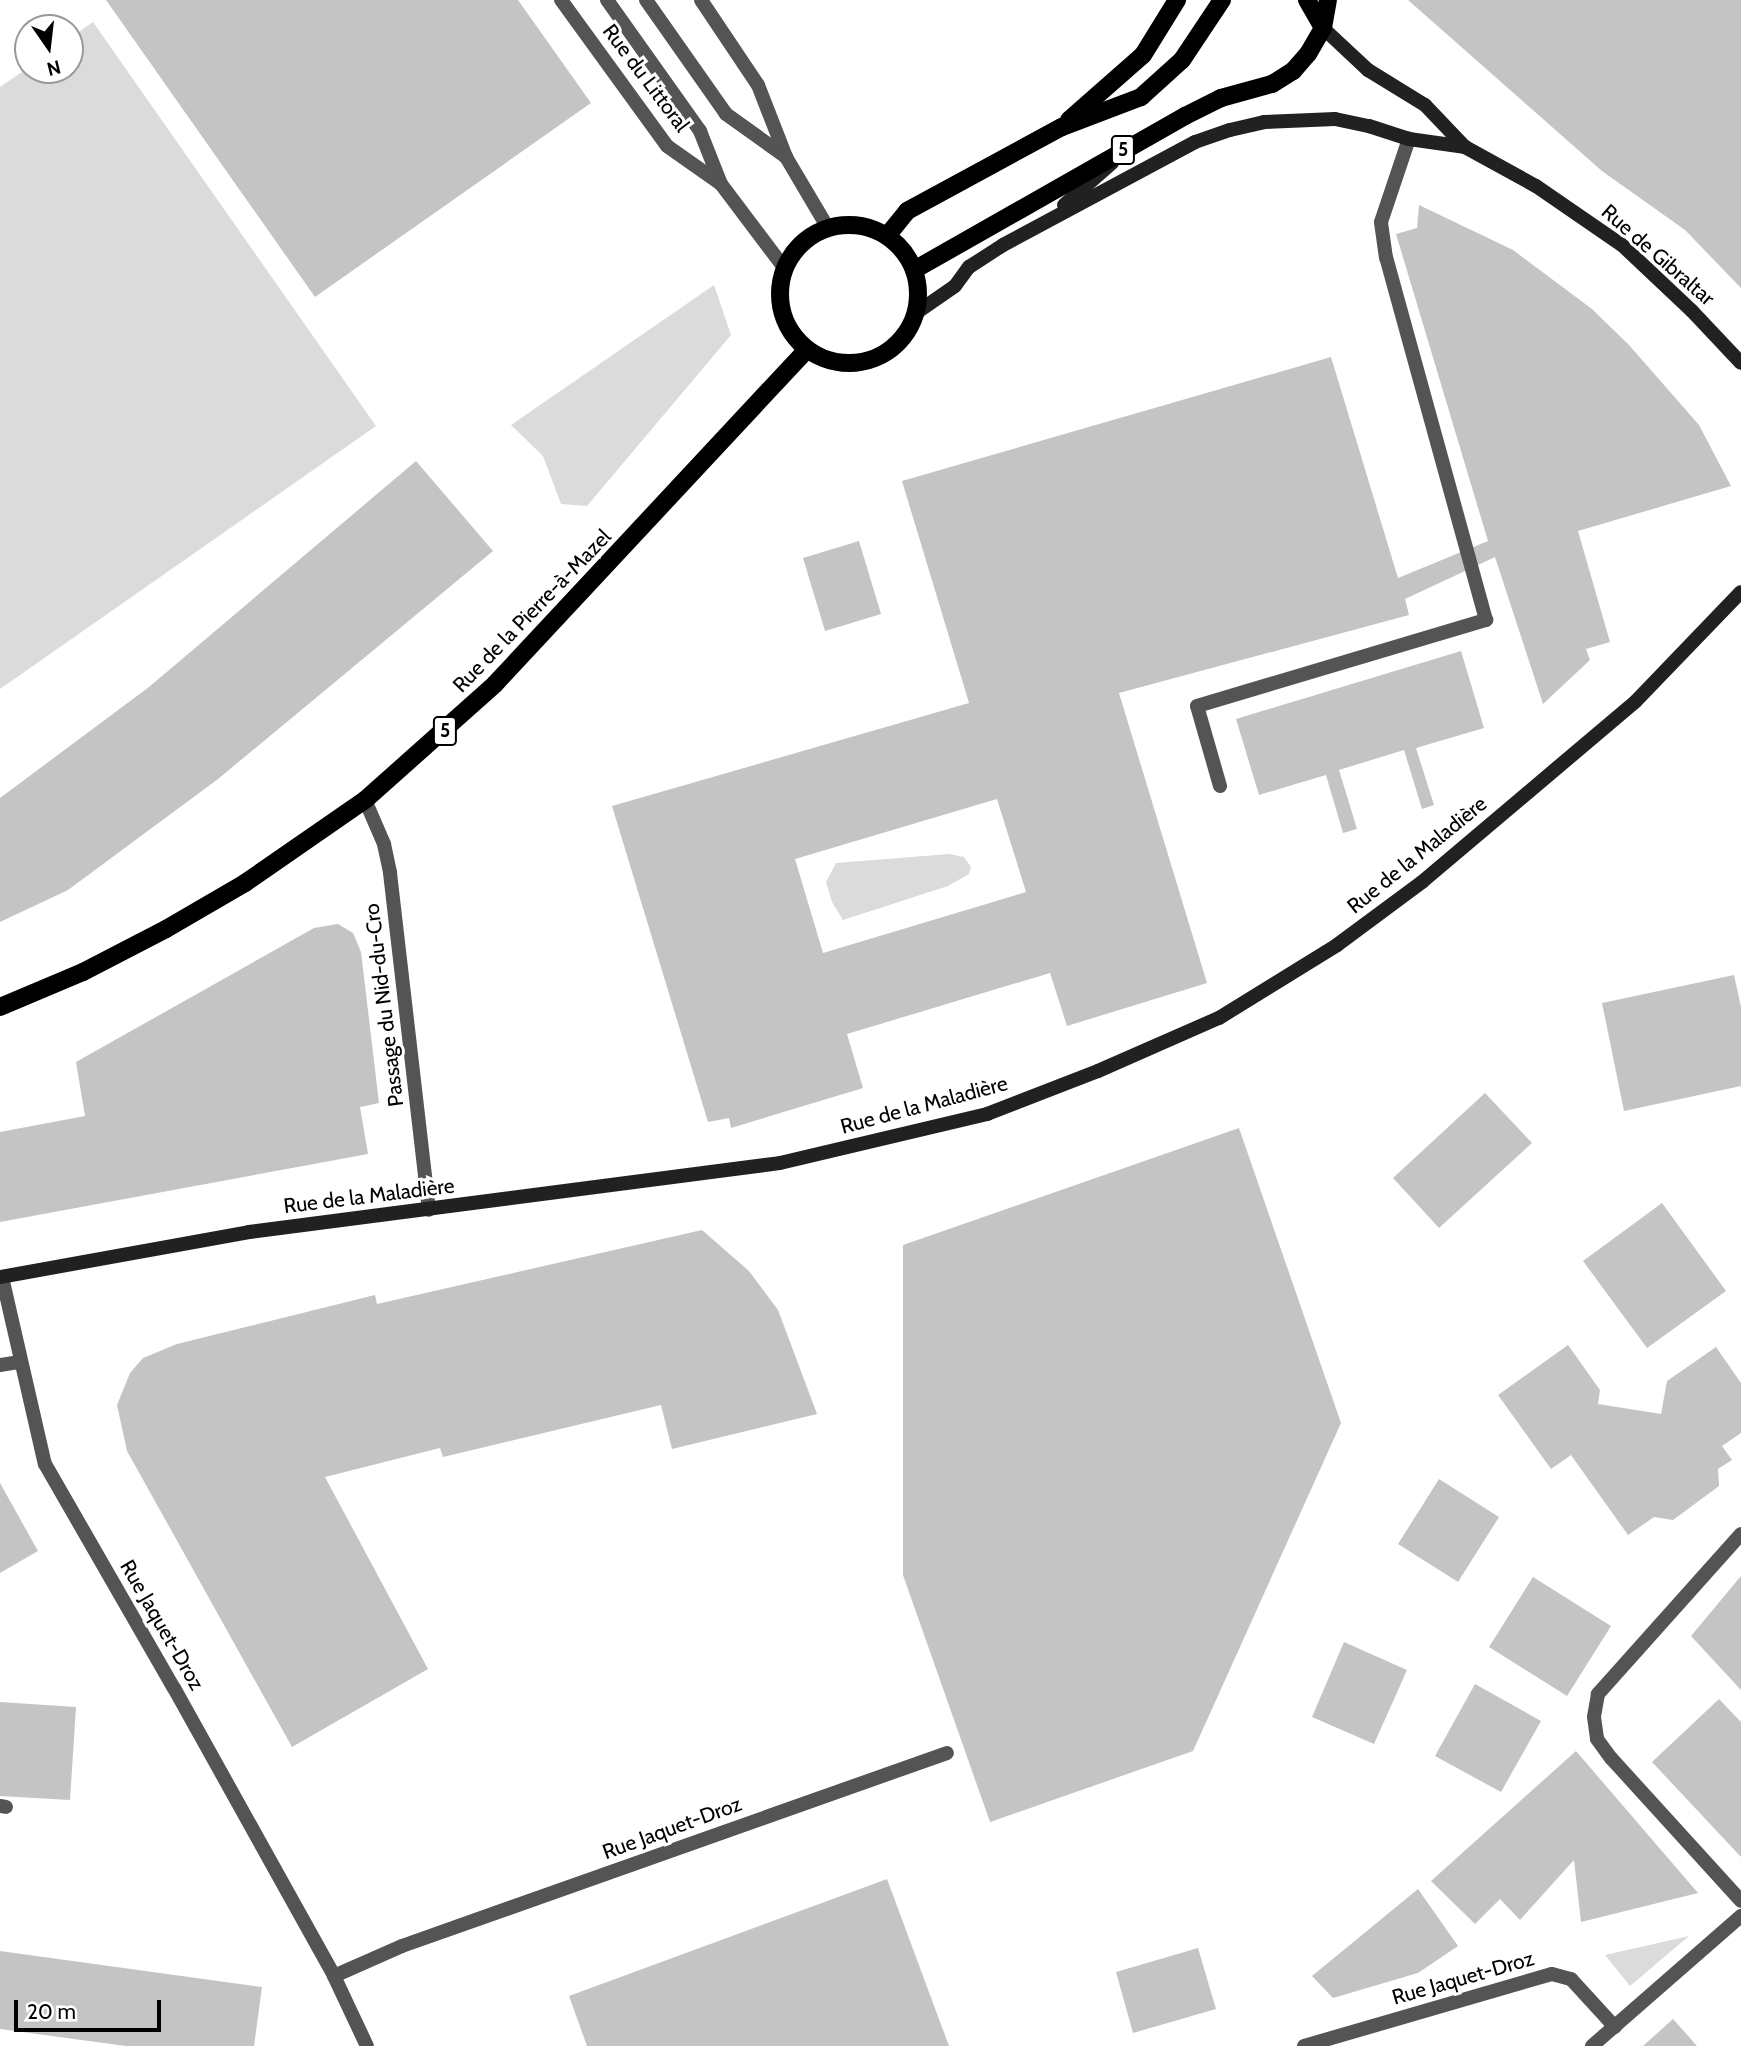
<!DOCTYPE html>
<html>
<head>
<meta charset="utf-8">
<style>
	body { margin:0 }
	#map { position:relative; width:1741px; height:2046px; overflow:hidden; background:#fff; font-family:Cabin,sans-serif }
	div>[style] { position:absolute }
	.green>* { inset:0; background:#dbdbdb }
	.building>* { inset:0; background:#c4c4c4 }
	.lane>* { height:14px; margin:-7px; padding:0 7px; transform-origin:7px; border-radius:7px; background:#545454 }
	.street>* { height:14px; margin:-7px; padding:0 7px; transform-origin:7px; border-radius:7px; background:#545454 }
	.secondary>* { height:14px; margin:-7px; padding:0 7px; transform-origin:7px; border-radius:7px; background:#212121 }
	.primary>* { height:18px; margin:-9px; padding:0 9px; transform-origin:9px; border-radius:9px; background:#000 }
	.primary>.ring { margin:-9px; padding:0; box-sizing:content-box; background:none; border:18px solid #000; border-radius:50% }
	span { translate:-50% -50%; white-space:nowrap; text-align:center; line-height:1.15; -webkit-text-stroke:6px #fff; paint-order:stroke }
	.shield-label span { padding:2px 5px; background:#fff; border:2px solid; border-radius:5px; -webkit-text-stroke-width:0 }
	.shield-label { font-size:19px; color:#000; font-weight:700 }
	.street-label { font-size:21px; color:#000 }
	.north { position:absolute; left:14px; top:14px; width:70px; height:70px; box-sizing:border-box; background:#fff; border:2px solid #999; border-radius:50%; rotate:166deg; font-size:19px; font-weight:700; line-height:28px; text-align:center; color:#000 }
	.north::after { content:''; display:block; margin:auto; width:24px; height:32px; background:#000; clip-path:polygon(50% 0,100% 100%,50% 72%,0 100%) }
	.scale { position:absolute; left:14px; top:2000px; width:147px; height:32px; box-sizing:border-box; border:4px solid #000; border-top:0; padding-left:9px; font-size:21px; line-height:24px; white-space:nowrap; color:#000; -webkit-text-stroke:5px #fff; paint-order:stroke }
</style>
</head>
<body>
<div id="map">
	<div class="green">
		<i style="clip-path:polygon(93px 22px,376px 426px,0 689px,0 87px,28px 68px,70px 70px,70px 38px)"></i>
		<i style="clip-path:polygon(714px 285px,731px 335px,587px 506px,561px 504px,543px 456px,511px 425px)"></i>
		<i style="clip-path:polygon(949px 854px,964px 857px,971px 867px,969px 874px,948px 886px,843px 920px,832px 902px,826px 882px,836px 863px)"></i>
		<i style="clip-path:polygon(1689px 1936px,1630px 1986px,1605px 1955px)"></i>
	</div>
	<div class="building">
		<i style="clip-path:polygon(106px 0,518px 0,591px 103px,315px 297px)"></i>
		<i style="clip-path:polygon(1408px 0,1741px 0,1741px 288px,1685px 230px,1602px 171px)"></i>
		<i style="clip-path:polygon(evenodd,1419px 205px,1513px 250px,1592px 309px,1629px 345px,1699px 425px,1731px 486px,1578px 531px,1610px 642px,1586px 649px,1590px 660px,1543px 704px,1495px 557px,1405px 599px,1409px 615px,1119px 693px,1207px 983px,1067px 1026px,1050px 973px,847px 1034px,863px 1088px,731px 1128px,729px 1118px,708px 1122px,612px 806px,969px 703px,902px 481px,1331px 357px,1398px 578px,1488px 541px,1396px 234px,1417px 228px,1419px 205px,997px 799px,1026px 892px,823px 953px,795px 859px,997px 799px)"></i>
		<i style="clip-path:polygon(416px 461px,493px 551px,218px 779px,68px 890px,0 922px,0 798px,149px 687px)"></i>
		<i style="clip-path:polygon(859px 541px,881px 614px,825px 631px,803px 558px)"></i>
		<i style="clip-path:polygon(1461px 651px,1484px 728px,1416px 748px,1434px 805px,1422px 809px,1404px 750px,1339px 770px,1357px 829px,1343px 833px,1326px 775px,1259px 795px,1236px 719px)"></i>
		<i style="clip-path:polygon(338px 924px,353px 933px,361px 952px,379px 1103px,360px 1107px,368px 1154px,0 1222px,0 1132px,85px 1116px,76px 1062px,314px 928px)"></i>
		<i style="clip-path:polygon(1734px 975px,1741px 1007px,1741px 1086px,1624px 1111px,1602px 1003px)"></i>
		<i style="clip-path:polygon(1485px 1093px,1532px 1143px,1439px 1228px,1393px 1178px)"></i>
		<i style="clip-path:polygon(1239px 1128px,1341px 1423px,1193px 1751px,990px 1822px,903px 1575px,903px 1245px)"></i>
		<i style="clip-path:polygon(1662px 1203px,1726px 1291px,1647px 1348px,1583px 1261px)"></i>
		<i style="clip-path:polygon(702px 1230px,749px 1271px,778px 1310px,817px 1414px,672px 1449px,661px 1405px,443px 1457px,440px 1448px,325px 1477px,428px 1669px,292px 1747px,127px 1451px,117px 1405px,130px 1373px,143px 1358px,177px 1344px,375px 1295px,377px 1304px)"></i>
		<i style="clip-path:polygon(1568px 1345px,1600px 1390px,1598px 1404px,1661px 1414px,1667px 1381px,1716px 1347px,1741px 1383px,1741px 1433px,1722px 1446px,1732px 1460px,1718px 1469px,1719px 1486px,1673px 1520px,1654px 1517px,1628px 1535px,1571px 1455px,1551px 1469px,1498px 1395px)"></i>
		<i style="clip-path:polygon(1439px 1479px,1499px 1517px,1458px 1582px,1398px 1544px)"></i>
		<i style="clip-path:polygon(0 1483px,38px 1551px,0 1573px)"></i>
		<i style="clip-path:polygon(1741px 1576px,1741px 1690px,1691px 1636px)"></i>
		<i style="clip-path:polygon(1533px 1577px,1611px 1626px,1567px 1696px,1489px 1647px)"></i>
		<i style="clip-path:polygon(1344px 1642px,1407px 1670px,1374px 1744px,1312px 1717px)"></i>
		<i style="clip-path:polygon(1475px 1684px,1541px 1721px,1501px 1792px,1435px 1756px)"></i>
		<i style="clip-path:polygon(1719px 1699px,1741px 1722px,1741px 1857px,1652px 1762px)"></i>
		<i style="clip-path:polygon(0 1702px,76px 1707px,70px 1800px,0 1796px)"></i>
		<i style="clip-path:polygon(1576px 1751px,1698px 1893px,1581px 1922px,1574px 1860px,1520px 1920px,1500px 1899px,1475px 1924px,1431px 1881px)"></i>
		<i style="clip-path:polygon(887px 1879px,949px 2046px,587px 2046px,569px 1996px)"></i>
		<i style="clip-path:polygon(1418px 1889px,1458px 1946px,1418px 1973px,1333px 1998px,1312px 1976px)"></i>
		<i style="clip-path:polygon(1198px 1948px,1216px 2009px,1133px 2033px,1116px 1972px)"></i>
		<i style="clip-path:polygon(0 1951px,262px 1987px,254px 2046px,126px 2046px,0 2029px)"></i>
		<i style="clip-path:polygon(1673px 2019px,1697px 2046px,1643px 2046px)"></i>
	</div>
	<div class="lane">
		<i style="left:607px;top:0;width:161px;rotate:54.6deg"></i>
		<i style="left:700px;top:131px;width:57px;rotate:68.4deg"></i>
		<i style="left:646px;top:0;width:139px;rotate:54.9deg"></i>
		<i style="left:726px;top:114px;width:74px;rotate:35.6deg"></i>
		<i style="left:1220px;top:786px;width:83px;rotate:-106deg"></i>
		<i style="left:1197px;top:706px;width:302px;rotate:-16.6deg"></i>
		<i style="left:1486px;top:620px;width:376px;rotate:-105.4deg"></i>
		<i style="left:1386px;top:258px;width:36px;rotate:-98deg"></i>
		<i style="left:1381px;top:222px;width:88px;rotate:-71.4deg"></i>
		<i style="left:0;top:1806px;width:6px;rotate:9deg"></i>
		<i style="left:334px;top:1976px;width:74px;rotate:-23.8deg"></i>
		<i style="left:402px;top:1946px;width:578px;rotate:-19.5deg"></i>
	</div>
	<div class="street">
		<i style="left:561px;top:0;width:180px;rotate:54deg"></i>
		<i style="left:667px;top:146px;width:66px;rotate:35.1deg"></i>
		<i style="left:721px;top:184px;width:106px;rotate:53deg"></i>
		<i style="left:701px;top:0;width:102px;rotate:56.2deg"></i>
		<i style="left:758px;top:85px;width:77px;rotate:68.7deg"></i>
		<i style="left:786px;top:157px;width:82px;rotate:59.4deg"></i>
		<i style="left:365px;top:800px;width:48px;rotate:66.6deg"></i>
		<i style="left:384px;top:844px;width:30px;rotate:78deg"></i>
		<i style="left:390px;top:873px;width:339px;rotate:83.4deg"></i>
		<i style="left:2px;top:1277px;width:192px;rotate:77.1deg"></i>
		<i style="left:45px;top:1464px;width:258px;rotate:60.1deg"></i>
		<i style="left:174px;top:1688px;width:329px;rotate:60.9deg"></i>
		<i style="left:334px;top:1976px;width:77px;rotate:64.8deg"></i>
		<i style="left:0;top:1365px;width:20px;rotate:-9deg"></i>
		<i style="left:1741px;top:1534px;width:215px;rotate:131.8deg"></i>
		<i style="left:1598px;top:1694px;width:23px;rotate:100deg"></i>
		<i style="left:1594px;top:1717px;width:22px;rotate:82deg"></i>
		<i style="left:1597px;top:1739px;width:24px;rotate:54deg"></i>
		<i style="left:1611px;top:1758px;width:193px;rotate:47.7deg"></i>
		<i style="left:1304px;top:2046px;width:258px;rotate:-16.2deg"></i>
		<i style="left:1552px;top:1974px;width:20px;rotate:15deg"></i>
		<i style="left:1571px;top:1979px;width:65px;rotate:47.5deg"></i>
		<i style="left:1592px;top:2046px;width:198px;rotate:-41.1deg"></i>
	</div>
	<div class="secondary">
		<i style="left:1323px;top:28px;width:62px;rotate:43deg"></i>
		<i style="left:1368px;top:70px;width:67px;rotate:31.6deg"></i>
		<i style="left:1425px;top:105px;width:58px;rotate:46.4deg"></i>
		<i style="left:1465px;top:147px;width:81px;rotate:28.8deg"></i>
		<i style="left:1536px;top:186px;width:104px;rotate:34.5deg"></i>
		<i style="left:1622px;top:245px;width:96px;rotate:43.3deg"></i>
		<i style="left:1692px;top:311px;width:71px;rotate:46.7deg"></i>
		<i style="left:1064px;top:205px;width:64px;rotate:-41.2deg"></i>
		<i style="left:916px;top:313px;width:47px;rotate:-34.7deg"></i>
		<i style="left:955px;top:286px;width:24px;rotate:-54deg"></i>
		<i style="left:969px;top:267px;width:40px;rotate:-32.9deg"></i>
		<i style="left:1003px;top:245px;width:218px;rotate:-28.2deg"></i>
		<i style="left:1195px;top:142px;width:37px;rotate:-19deg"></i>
		<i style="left:1230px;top:130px;width:35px;rotate:-13deg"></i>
		<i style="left:1264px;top:122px;width:71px;rotate:-2.4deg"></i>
		<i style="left:1335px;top:119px;width:35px;rotate:12deg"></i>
		<i style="left:1369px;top:126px;width:42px;rotate:18deg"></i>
		<i style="left:1409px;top:139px;width:57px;rotate:8.1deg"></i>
		<i style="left:0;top:1277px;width:253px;rotate:-10.2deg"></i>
		<i style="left:249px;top:1232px;width:535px;rotate:-7.4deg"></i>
		<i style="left:780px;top:1163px;width:213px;rotate:-13.3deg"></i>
		<i style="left:987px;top:1114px;width:119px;rotate:-21.2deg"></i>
		<i style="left:1098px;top:1071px;width:132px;rotate:-23.7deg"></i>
		<i style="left:1219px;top:1018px;width:139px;rotate:-31.7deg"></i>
		<i style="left:1337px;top:945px;width:106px;rotate:-36.5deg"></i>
		<i style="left:1422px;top:882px;width:280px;rotate:-40.2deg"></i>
		<i style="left:1636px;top:701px;width:151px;rotate:-46.1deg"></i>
	</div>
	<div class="primary">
		<i style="left:1307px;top:0;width:32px;rotate:60deg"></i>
		<i style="left:1069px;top:120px;width:98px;rotate:-41.3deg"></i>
		<i style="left:1143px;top:55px;width:65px;rotate:-58.3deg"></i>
		<i class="ring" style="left:780px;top:225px;width:120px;height:120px"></i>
		<i style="left:887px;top:236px;width:32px;rotate:-51deg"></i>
		<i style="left:907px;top:211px;width:176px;rotate:-28.5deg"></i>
		<i style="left:1062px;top:127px;width:85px;rotate:-20.8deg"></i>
		<i style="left:1141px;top:97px;width:55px;rotate:-42.1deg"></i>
		<i style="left:1182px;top:60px;width:72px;rotate:-56.3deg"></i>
		<i style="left:914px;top:270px;width:312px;rotate:-29.6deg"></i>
		<i style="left:1185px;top:116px;width:40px;rotate:-26.6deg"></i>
		<i style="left:1221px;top:98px;width:53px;rotate:-15.4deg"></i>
		<i style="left:1272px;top:84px;width:25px;rotate:-32deg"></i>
		<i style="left:1293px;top:71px;width:23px;rotate:-49deg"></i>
		<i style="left:1308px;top:54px;width:30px;rotate:-60deg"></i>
		<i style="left:1323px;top:28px;width:28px;rotate:-80deg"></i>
		<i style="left:0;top:1007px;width:90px;rotate:-22.9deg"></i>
		<i style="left:83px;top:972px;width:93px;rotate:-27.4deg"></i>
		<i style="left:166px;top:929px;width:91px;rotate:-30.2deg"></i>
		<i style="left:245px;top:883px;width:146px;rotate:-34.7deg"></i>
		<i style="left:365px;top:800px;width:174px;rotate:-41.7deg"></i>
		<i style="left:495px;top:684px;width:457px;rotate:-47deg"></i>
	</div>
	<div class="shield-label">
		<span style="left:1123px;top:150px">5</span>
		<span style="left:445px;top:731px">5</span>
	</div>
	<div class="street-label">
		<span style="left:646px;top:78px;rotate:53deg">Rue du Littoral</span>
		<span style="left:1658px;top:255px;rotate:41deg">Rue de Gibraltar</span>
		<span style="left:532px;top:611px;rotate:-46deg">Rue de la Pierre-à-Mazel</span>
		<span style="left:1417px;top:855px;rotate:-39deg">Rue de la Maladière</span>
		<span style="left:384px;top:1005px;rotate:-97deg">Passage du Nid-du-Cro</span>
		<span style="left:924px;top:1105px;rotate:-15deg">Rue de la Maladière</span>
		<span style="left:369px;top:1196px;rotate:-7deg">Rue de la Maladière</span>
		<span style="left:162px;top:1625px;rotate:60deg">Rue Jaquet-Droz</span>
		<span style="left:672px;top:1828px;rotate:-20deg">Rue Jaquet-Droz</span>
		<span style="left:1463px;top:1978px;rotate:-16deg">Rue Jaquet-Droz</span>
	</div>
	<div class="north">N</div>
	<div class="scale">20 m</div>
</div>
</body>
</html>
